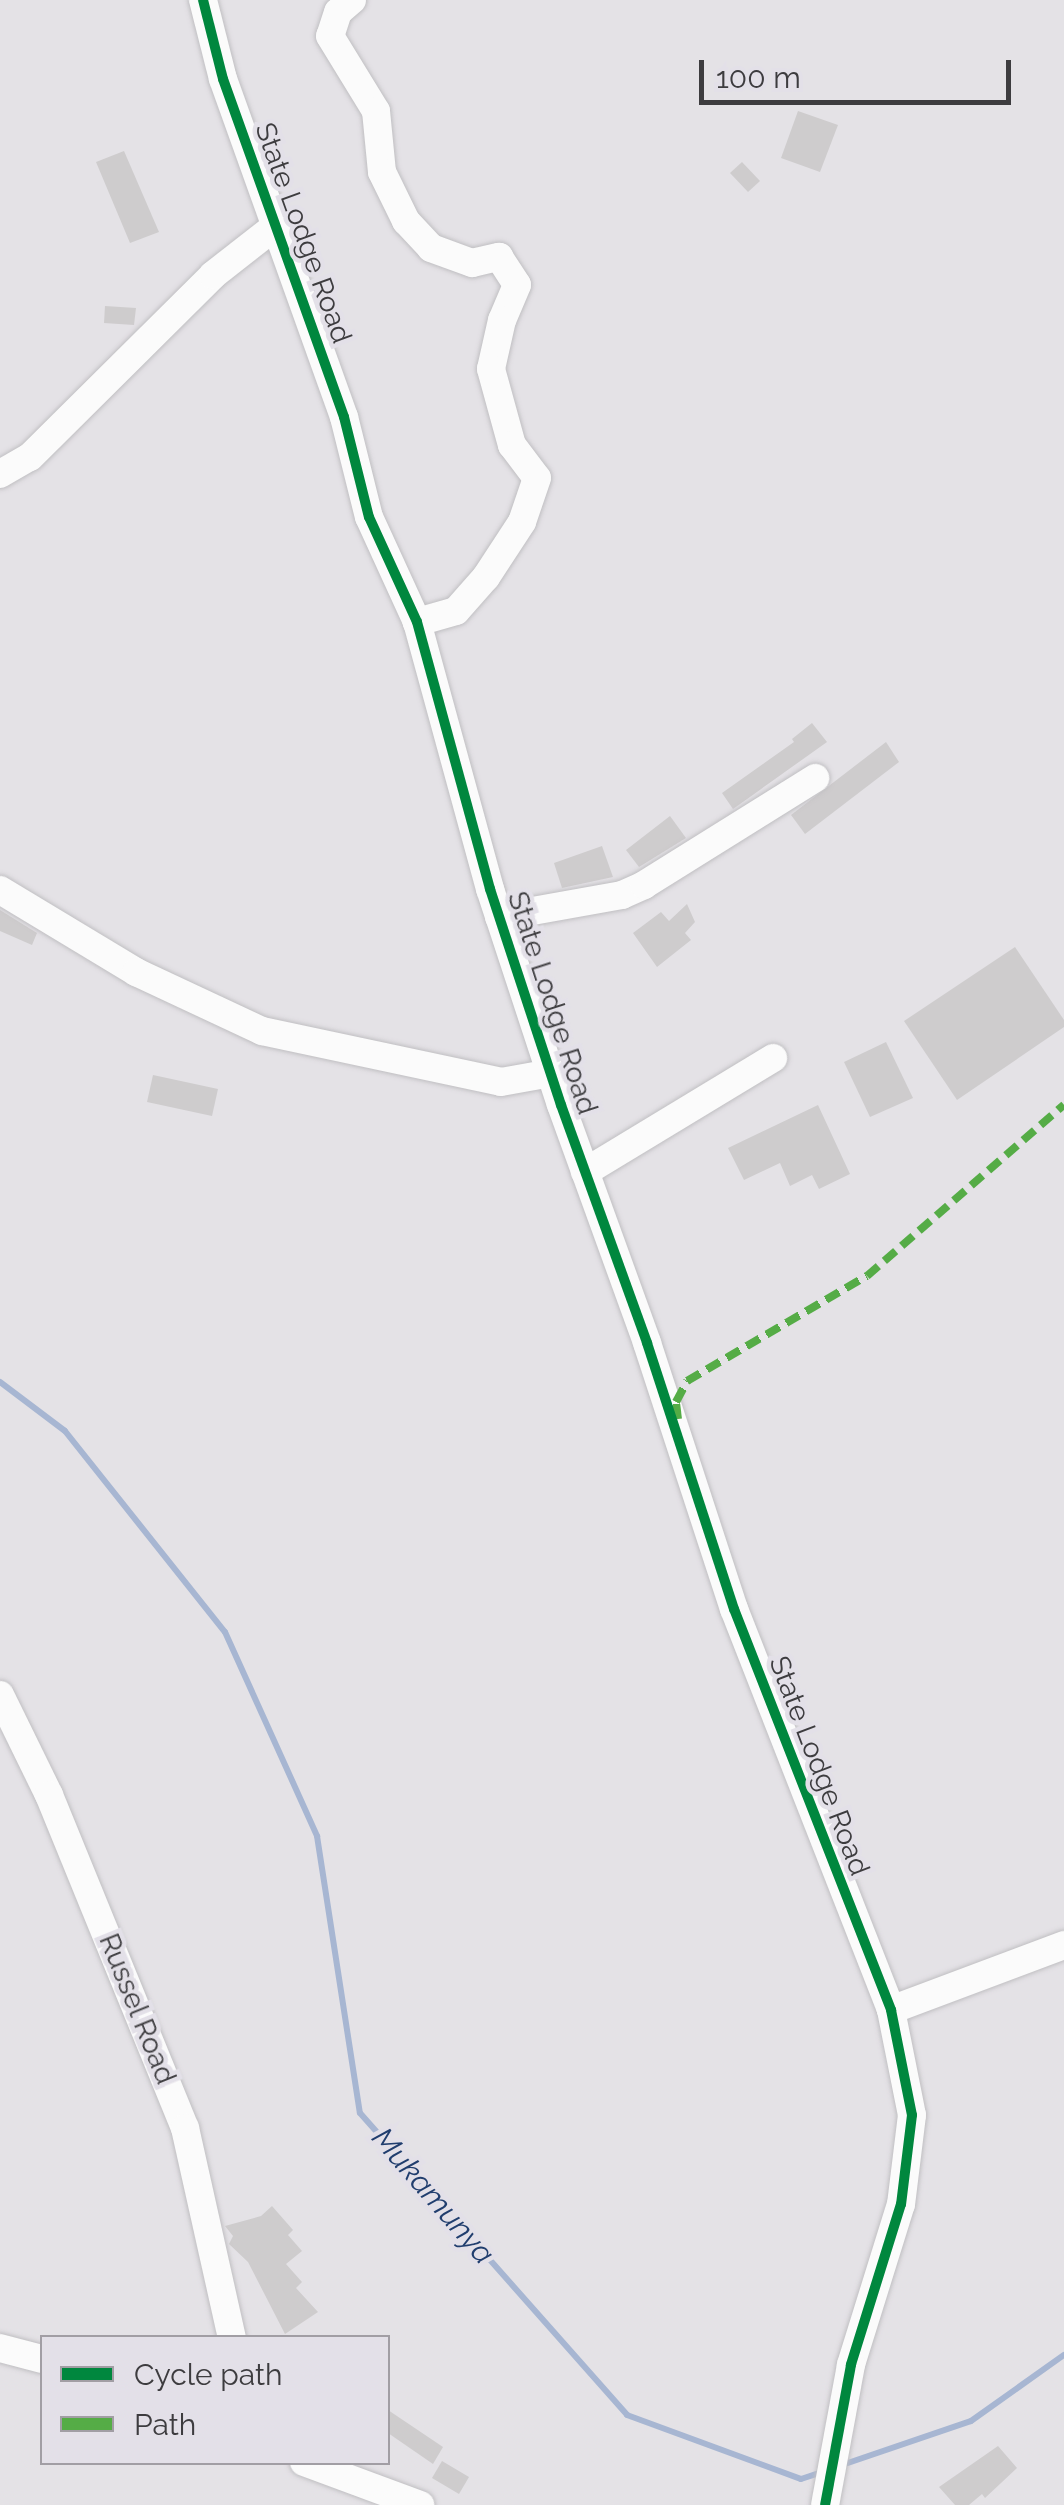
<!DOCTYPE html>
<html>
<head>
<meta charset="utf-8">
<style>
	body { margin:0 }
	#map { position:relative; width:1064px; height:2505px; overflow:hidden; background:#e4e2e6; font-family:Raleway,sans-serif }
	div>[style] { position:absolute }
	.stream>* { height:6px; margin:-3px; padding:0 3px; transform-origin:3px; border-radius:3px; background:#a7b6d2 }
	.building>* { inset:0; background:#cecccd }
	.roads { filter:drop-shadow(0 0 2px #c0bfc2) drop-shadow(0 0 2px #c0bfc2) }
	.minor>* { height:28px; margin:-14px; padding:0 14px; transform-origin:14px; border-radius:14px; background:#fbfbfb }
	.quiet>* { height:8px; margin-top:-4px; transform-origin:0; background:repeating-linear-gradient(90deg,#55ac46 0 15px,transparent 0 23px) }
	.cycleway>* { height:10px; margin:-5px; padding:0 5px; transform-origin:5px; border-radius:5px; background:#00873e }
	span { translate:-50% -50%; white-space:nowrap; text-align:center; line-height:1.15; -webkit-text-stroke:9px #e3e0e8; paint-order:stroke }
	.street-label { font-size:28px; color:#3d3c3f }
	.water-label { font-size:30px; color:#213e6e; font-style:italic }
	.legend { position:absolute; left:40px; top:2335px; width:350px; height:130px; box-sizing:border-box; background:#e3e0e8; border:2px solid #a19ea4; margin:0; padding:12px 18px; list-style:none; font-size:30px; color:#3d3c3f }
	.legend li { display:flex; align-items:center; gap:20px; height:50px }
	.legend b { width:50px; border:2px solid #a19ea4 }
	.scale { position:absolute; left:699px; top:60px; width:312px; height:45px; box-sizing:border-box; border:5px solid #3d3c3f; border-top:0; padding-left:12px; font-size:30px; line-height:35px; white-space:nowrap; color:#3d3c3f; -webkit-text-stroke:8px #e3e0e8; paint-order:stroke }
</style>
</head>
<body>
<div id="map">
	<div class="stream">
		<i style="left:0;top:1382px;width:81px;rotate:37deg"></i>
		<i style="left:65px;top:1431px;width:257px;rotate:51.5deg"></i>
		<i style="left:225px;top:1632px;width:224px;rotate:65.7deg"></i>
		<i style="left:317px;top:1836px;width:280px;rotate:81.2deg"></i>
		<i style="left:360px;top:2113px;width:403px;rotate:48.5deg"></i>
		<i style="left:627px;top:2415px;width:185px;rotate:20.2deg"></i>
		<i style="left:801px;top:2479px;width:22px;rotate:-18deg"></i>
		<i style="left:839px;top:2466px;width:139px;rotate:-18.8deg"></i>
		<i style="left:971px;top:2421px;width:114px;rotate:-35.4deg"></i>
	</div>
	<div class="building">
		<i style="clip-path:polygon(798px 111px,838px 125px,820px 172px,781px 158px)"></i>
		<i style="clip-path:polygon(124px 151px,159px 232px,130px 243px,96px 162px)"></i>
		<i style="clip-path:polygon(742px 162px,760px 181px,748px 192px,730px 173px)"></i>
		<i style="clip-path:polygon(105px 306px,136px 308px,134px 325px,104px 323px)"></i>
		<i style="clip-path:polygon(812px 723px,827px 742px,733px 809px,722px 793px,794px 742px,792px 739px)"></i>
		<i style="clip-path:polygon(886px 742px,899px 762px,805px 834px,791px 815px)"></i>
		<i style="clip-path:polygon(670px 816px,686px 838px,639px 867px,626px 850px)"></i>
		<i style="clip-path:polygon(602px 846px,613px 877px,562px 888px,554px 863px)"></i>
		<i style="clip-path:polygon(687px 904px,695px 922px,685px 933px,691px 940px,657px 967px,633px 933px,661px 912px,669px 921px)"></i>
		<i style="clip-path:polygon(0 910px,37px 933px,32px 945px,0 931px)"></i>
		<i style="clip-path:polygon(1015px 947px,1064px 1020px,1064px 1027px,957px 1100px,904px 1021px)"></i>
		<i style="clip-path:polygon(886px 1042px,913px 1098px,870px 1117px,844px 1062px)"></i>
		<i style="clip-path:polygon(153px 1075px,218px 1089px,212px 1116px,147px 1102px)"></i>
		<i style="clip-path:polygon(818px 1105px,850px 1174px,819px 1189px,812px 1175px,790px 1186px,780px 1163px,744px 1180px,728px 1148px)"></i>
		<i style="clip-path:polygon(272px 2206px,293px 2230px,288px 2235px,302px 2251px,286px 2264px,302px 2282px,296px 2288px,318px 2312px,285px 2334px,248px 2262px,229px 2244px,233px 2236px,225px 2226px,261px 2216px)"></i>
		<i style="clip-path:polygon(388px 2410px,443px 2447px,433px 2464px,388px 2433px)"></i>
		<i style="clip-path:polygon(998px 2446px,1017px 2468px,985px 2498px,982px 2494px,969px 2505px,955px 2505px,939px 2487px)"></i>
		<i style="clip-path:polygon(442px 2461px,469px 2477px,459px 2494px,432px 2478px)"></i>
	</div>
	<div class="roads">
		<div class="minor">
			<i style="left:203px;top:0;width:81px;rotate:75.8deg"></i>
			<i style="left:223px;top:79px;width:359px;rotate:70.3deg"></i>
			<i style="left:344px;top:417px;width:103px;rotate:76deg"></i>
			<i style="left:369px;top:517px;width:115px;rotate:65.4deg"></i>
			<i style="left:417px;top:622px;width:277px;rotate:74.7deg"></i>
			<i style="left:490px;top:889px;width:227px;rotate:71.8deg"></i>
			<i style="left:561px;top:1105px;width:253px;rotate:70.1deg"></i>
			<i style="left:647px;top:1343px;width:280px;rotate:71.9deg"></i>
			<i style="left:734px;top:1609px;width:431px;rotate:68.6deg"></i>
			<i style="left:891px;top:2010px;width:107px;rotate:78.7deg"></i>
			<i style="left:912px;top:2115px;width:90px;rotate:97deg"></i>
			<i style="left:901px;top:2204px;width:169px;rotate:107.3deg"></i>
			<i style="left:851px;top:2365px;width:142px;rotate:100.5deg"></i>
			<i style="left:352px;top:0;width:18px;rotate:139deg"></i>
			<i style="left:338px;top:12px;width:25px;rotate:108deg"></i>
			<i style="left:330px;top:36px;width:88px;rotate:58.5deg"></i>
			<i style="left:376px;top:111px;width:61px;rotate:84.4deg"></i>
			<i style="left:382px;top:172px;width:55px;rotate:63.9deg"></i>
			<i style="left:406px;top:221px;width:37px;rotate:47deg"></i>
			<i style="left:431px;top:248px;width:44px;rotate:20.1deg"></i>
			<i style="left:472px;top:263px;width:28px;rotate:-13deg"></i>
			<i style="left:499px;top:257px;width:33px;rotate:57deg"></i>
			<i style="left:517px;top:285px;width:38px;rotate:113deg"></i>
			<i style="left:502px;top:320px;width:50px;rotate:102.7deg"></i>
			<i style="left:491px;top:369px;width:79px;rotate:74.6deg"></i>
			<i style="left:512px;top:445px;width:41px;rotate:52.9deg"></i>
			<i style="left:537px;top:478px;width:46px;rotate:108.8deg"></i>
			<i style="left:522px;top:522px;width:66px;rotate:123.2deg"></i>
			<i style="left:486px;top:577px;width:45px;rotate:131.4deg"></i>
			<i style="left:456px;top:611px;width:41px;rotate:164.2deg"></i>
			<i style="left:0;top:474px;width:34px;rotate:-30deg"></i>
			<i style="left:30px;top:457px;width:258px;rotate:-44.8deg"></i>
			<i style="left:213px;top:275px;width:83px;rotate:-38.1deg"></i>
			<i style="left:0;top:890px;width:159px;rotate:31.1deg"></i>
			<i style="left:136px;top:972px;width:139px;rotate:25.1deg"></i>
			<i style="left:262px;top:1031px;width:244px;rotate:12deg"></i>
			<i style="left:501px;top:1082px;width:51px;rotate:-10.2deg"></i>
			<i style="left:499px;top:917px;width:125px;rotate:-10.1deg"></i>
			<i style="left:622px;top:895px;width:24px;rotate:-24deg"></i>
			<i style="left:644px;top:885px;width:202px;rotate:-32deg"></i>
			<i style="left:585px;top:1172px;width:220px;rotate:-31.2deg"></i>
			<i style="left:0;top:1695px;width:111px;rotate:63.9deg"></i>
			<i style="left:49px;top:1795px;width:360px;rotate:67.8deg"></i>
			<i style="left:185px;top:2128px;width:215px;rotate:77.4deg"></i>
			<i style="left:891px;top:2010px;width:185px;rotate:-20.6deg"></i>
			<i style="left:0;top:2348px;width:43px;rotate:14.7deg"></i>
			<i style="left:304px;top:2462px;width:124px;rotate:20.3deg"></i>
		</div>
	</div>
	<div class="quiet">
		<i style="left:678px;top:1419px;width:17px;rotate:-97deg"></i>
		<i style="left:676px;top:1402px;width:24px;rotate:-62deg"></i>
		<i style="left:687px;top:1381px;width:208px;rotate:-30.3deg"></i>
		<i style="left:867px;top:1276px;width:261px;rotate:-41deg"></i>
	</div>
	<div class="cycleway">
		<i style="left:203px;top:0;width:81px;rotate:75.8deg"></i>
		<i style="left:223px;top:79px;width:359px;rotate:70.3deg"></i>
		<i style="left:344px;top:417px;width:103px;rotate:76deg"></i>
		<i style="left:369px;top:517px;width:115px;rotate:65.4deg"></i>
		<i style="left:417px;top:622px;width:277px;rotate:74.7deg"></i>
		<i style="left:490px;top:889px;width:227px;rotate:71.8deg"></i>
		<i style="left:561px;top:1105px;width:253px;rotate:70.1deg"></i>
		<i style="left:647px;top:1343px;width:280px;rotate:71.9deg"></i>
		<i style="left:734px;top:1609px;width:431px;rotate:68.6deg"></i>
		<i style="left:891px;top:2010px;width:107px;rotate:78.7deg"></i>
		<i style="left:912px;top:2115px;width:90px;rotate:97deg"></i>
		<i style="left:901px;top:2204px;width:169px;rotate:107.3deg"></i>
		<i style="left:851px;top:2365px;width:142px;rotate:100.5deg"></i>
	</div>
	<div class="street-label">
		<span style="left:303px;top:233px;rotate:70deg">State Lodge Road</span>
		<span style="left:552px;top:1003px;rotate:72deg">State Lodge Road</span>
		<span style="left:819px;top:1766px;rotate:69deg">State Lodge Road</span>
		<span style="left:137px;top:2009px;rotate:68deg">Russel Road</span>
	</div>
	<div class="water-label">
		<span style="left:433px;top:2196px;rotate:49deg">Mukamunya</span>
	</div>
	<ul class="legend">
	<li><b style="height:12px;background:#00873e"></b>Cycle path</li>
	<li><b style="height:12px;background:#55ac46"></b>Path</li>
	</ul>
	<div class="scale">100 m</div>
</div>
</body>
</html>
